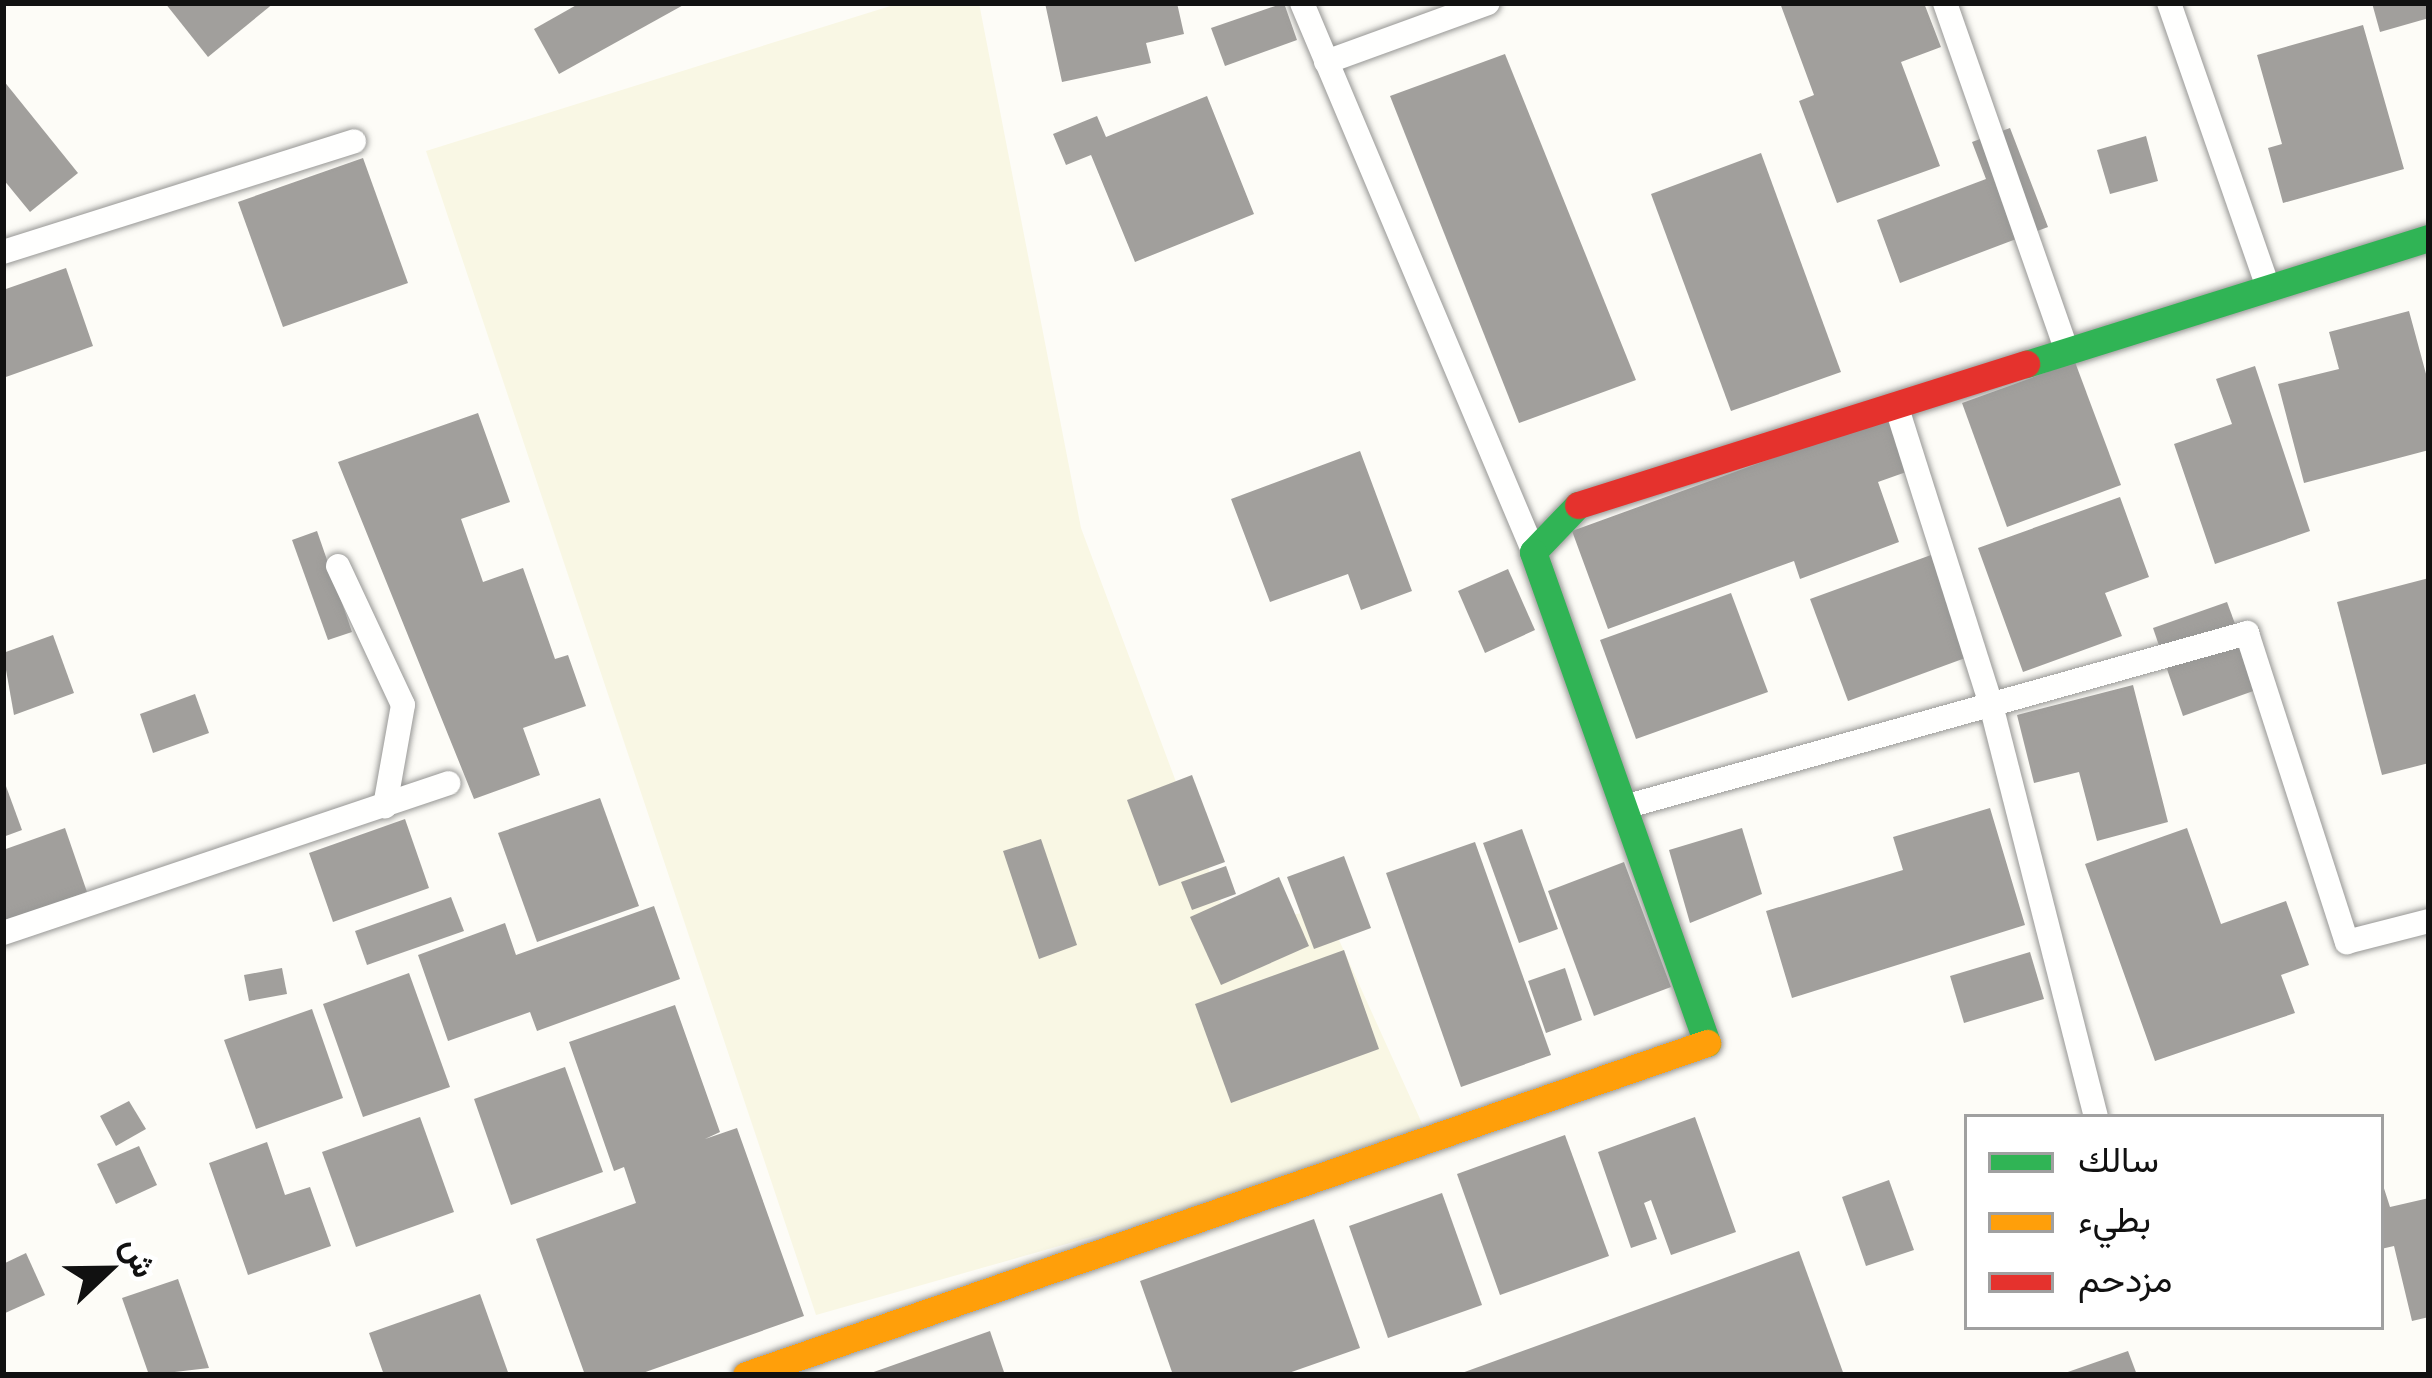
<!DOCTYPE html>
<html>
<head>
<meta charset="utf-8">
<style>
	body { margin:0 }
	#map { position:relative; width:2432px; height:1378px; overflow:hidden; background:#fdfcf7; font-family:"Playfair Display",Vazirmatn,serif }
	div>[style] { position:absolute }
	.farmland>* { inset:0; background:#f9f7e4 }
	.building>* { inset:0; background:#a19f9c }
	.roads { filter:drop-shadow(0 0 3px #979795) drop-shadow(0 0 3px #979795) }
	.lane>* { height:24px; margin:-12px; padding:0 12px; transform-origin:12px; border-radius:12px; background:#fffffe }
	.fast>* { height:27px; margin:-13.5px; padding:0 13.5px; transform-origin:13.5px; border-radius:13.5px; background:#30b455 }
	.slow>* { height:27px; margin:-13.5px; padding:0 13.5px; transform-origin:13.5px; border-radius:13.5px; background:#ff9f0a }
	.jam>* { height:27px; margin:-13.5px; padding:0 13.5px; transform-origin:13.5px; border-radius:13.5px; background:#e5322d }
	span { translate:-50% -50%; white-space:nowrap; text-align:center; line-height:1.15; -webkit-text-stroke:12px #fff; paint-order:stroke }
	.frame { position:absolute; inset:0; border:6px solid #111; pointer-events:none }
	.legend { position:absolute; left:1964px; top:1114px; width:420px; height:216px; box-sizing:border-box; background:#fff; border:3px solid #a0a0a0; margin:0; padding:15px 21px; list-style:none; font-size:36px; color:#111 }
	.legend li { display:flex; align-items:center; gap:24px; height:60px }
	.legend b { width:60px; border:3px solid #a0a0a0 }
	.north { position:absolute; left:48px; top:1210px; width:120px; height:120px; -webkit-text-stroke:9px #fff; paint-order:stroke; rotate:68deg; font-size:33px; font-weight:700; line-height:48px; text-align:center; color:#111 }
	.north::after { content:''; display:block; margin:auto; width:42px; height:54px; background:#111; clip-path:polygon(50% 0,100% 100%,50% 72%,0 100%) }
</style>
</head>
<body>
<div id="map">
	<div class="farmland">
		<i style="clip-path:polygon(900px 3px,979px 3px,1081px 528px,1230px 926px,1325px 909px,1430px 1141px,816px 1315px,426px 151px)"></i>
	</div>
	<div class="building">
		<i style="clip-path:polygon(165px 3px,274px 3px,208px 57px)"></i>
		<i style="clip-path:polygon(580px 3px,687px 3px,559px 74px,534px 29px)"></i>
		<i style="clip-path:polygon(1045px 3px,1177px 3px,1184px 34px,1146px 43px,1151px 63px,1062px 82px)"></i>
		<i style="clip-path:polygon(1284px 3px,1297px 40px,1225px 66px,1211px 28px)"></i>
		<i style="clip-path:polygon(1780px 3px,1924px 3px,1941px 47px,1901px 62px,1940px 166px,1837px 203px,1799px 101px,1814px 95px)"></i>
		<i style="clip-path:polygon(2372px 3px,2429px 3px,2429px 18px,2380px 32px)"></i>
		<i style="clip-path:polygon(2363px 25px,2404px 169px,2283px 203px,2268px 148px,2282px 144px,2257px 55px)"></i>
		<i style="clip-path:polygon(1505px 54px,1636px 380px,1519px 423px,1390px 96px)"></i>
		<i style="clip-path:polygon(3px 80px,78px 173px,30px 212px,3px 179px)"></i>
		<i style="clip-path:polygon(1207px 96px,1254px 214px,1135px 262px,1091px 155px,1066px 165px,1053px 134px,1097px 116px,1106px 137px)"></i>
		<i style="clip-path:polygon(2010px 128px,2048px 227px,1900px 283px,1877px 220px,1986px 179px,1972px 142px)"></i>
		<i style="clip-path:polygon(2146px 136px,2158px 181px,2110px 194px,2097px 150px)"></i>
		<i style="clip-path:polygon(1761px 153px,1841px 372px,1731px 411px,1651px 194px)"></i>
		<i style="clip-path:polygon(363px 158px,408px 283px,283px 327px,238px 202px)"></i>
		<i style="clip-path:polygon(66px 268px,93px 346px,3px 378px,3px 290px)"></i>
		<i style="clip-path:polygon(2409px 311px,2429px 385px,2429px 450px,2304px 483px,2278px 384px,2339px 369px,2329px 332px)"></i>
		<i style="clip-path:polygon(2075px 362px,2121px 485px,2007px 527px,1962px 403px)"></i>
		<i style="clip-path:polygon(2255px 366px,2310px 531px,2215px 564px,2174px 444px,2232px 424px,2216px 379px)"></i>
		<i style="clip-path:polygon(478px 413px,510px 502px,461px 519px,483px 582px,523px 568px,555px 659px,568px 655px,586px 706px,523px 728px,540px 775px,474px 799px,338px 462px)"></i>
		<i style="clip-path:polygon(1889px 416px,1909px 471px,1878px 482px,1899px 542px,1800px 579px,1794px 561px,1608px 629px,1572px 531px)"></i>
		<i style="clip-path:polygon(1360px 451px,1412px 591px,1361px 610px,1348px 574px,1270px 602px,1231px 499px)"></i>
		<i style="clip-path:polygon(2120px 497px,2149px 577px,2105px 593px,2122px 636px,2023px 672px,1978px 548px)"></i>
		<i style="clip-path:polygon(317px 531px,352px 632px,328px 640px,292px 540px)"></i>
		<i style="clip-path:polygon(1931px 555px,1968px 657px,1848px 701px,1810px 599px)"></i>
		<i style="clip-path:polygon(1508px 569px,1535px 630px,1485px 653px,1458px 591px)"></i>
		<i style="clip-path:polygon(2429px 578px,2429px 763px,2382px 775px,2337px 602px)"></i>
		<i style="clip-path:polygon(1731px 593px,1768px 692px,1636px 739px,1600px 640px)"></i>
		<i style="clip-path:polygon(2227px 602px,2259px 689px,2183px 716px,2153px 628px)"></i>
		<i style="clip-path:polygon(53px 635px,74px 693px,14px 715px,3px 653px)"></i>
		<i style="clip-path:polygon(2133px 685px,2168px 822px,2097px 841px,2079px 772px,2034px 783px,2017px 715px)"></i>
		<i style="clip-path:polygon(195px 694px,209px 733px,153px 753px,140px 714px)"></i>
		<i style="clip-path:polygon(1192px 775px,1225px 862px,1159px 886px,1127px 800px)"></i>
		<i style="clip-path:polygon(3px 778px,22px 830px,3px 837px)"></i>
		<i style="clip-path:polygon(600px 798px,639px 906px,537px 942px,498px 833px)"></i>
		<i style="clip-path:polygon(1990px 808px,2025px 925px,1792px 998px,1766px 911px,1903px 870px,1893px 837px)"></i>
		<i style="clip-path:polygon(405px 819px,429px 888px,333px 922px,309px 853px)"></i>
		<i style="clip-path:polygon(65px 828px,87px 892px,3px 922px,3px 850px)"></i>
		<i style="clip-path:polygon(1742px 828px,1762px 894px,1690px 923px,1669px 850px)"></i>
		<i style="clip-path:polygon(2187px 828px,2221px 924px,2286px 901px,2309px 965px,2281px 975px,2295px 1013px,2155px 1061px,2085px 864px)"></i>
		<i style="clip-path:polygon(1522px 829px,1558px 929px,1519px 943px,1483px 843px)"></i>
		<i style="clip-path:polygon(1041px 839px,1077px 945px,1039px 959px,1003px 851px)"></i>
		<i style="clip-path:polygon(1475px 842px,1551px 1055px,1461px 1087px,1386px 873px)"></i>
		<i style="clip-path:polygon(1344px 856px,1371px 928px,1314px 949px,1287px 877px)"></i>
		<i style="clip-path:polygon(1624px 862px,1671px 987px,1594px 1016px,1548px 891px)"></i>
		<i style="clip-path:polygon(1226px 866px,1236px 894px,1192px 910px,1181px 882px)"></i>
		<i style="clip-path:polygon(1279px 877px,1309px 946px,1221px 985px,1190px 917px)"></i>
		<i style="clip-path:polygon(451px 897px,464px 931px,367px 965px,355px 931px)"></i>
		<i style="clip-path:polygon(654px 906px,680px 979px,537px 1031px,530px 1012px,448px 1041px,418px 955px,505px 923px,516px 955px)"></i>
		<i style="clip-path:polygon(1344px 950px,1379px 1049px,1231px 1103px,1195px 1004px)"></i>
		<i style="clip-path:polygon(2030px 952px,2044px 999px,1964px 1023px,1950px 976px)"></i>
		<i style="clip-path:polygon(282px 968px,287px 994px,249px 1001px,244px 975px)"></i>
		<i style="clip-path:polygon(1565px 968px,1582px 1020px,1546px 1033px,1528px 981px)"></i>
		<i style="clip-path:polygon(409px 973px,450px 1087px,363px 1117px,323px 1004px)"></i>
		<i style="clip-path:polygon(675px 1005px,720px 1132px,705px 1139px,737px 1128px,804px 1316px,637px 1375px,585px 1375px,536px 1239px,636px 1203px,624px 1167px,614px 1171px,569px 1042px)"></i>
		<i style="clip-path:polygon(312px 1009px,343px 1098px,256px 1129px,224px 1040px)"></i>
		<i style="clip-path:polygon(565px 1067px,603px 1172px,511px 1205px,474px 1099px)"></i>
		<i style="clip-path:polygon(129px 1101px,146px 1129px,116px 1146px,100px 1116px)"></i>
		<i style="clip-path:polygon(420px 1117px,454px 1212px,356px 1247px,322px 1152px)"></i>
		<i style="clip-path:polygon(1695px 1117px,1736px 1232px,1671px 1255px,1651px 1200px,1644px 1203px,1657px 1239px,1631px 1248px,1598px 1152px)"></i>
		<i style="clip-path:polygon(1565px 1135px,1609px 1256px,1500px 1295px,1457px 1174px)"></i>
		<i style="clip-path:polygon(267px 1142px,285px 1195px,310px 1187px,331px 1246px,248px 1275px,209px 1163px)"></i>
		<i style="clip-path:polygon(139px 1146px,157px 1185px,116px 1204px,97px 1164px)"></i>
		<i style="clip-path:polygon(2381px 1179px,2390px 1207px,2429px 1198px,2429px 1317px,2412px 1321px,2394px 1246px,2381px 1249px)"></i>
		<i style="clip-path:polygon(1889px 1180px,1914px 1250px,1866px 1266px,1842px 1197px)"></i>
		<i style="clip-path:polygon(1442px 1193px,1482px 1305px,1388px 1338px,1349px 1226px)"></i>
		<i style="clip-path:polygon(1314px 1219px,1360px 1348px,1283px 1375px,1173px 1375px,1140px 1281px)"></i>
		<i style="clip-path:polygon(1799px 1251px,1844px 1375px,1459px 1375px,1459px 1374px)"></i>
		<i style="clip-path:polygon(26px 1253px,45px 1295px,3px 1314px,3px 1264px)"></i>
		<i style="clip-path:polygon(178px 1279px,209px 1368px,149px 1375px,122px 1298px)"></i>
		<i style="clip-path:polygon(480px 1294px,509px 1375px,384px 1375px,369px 1333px)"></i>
		<i style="clip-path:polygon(990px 1331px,1005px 1375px,868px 1375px,868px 1374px)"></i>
		<i style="clip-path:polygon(2128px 1351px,2137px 1375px,2062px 1375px,2062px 1374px)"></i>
	</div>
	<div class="roads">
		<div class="lane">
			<i style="left:1302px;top:3px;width:592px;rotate:67.12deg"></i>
			<i style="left:1945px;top:3px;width:366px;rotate:70.7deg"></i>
			<i style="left:2169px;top:3px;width:298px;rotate:70.8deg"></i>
			<i style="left:1326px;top:62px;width:172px;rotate:-20deg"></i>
			<i style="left:3px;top:252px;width:368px;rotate:-17.5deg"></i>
			<i style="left:1896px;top:405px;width:315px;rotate:72.4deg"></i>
			<i style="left:1991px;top:705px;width:425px;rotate:75.7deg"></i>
			<i style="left:338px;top:566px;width:153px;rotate:64.9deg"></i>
			<i style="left:403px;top:705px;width:103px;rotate:100.1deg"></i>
			<i style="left:1628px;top:806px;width:643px;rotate:-15.61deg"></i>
			<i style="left:2247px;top:633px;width:325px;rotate:72.1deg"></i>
			<i style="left:2347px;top:942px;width:85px;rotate:-14.4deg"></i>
			<i style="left:3px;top:933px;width:470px;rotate:-18.6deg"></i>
		</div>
		<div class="fast">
			<i style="left:2026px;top:364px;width:422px;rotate:-17.4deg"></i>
			<i style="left:1578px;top:505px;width:65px;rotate:133.8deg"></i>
			<i style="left:1533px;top:552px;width:521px;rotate:70.49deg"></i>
		</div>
		<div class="slow">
			<i style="left:746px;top:1375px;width:1017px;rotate:-19.06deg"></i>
		</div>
		<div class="jam">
			<i style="left:1578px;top:505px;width:470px;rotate:-17.5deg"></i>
		</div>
	</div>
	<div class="frame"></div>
	<ul class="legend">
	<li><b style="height:15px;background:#30b455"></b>سالك</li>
	<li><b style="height:15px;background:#ff9f0a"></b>بطيء</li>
	<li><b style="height:15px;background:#e5322d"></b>مزدحم</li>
	</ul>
	<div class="north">ش</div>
</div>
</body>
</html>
